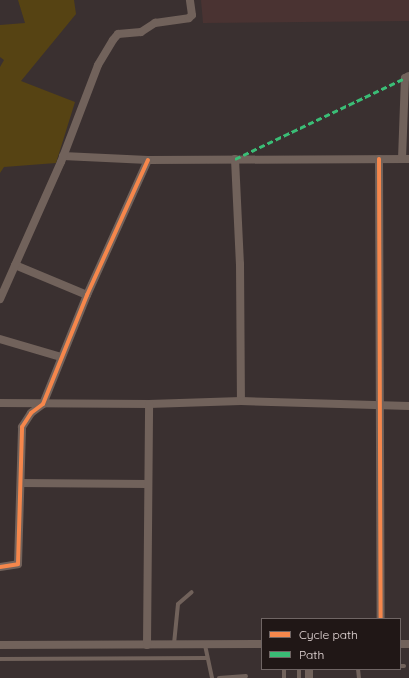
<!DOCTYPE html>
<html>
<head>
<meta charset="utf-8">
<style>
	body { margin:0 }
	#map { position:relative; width:409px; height:678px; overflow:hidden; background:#3a3030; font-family:Quicksand,sans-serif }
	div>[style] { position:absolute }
	.built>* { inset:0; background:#4a3332 }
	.green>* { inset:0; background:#564313 }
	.lane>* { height:4px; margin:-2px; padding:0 2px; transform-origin:2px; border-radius:2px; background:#71625b }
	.street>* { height:8px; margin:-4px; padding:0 4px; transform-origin:4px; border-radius:4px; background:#71625b }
	.quiet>* { height:3px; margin-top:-1.5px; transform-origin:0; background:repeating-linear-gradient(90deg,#3abd76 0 6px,transparent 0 9px) }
	.cycleway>* { height:4px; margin:-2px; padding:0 2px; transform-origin:2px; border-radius:2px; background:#f5874c }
	span { translate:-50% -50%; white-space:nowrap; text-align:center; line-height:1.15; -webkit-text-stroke:3px #201716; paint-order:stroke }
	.legend { position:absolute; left:261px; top:618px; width:140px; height:52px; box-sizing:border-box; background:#201716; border:1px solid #6f6564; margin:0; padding:5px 7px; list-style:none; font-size:12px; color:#e6dad9 }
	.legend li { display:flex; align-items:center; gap:8px; height:20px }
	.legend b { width:20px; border:1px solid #6f6564 }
</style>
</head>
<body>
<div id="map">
	<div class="built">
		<i style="clip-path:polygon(201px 0,409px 0,409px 21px,203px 23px)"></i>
	</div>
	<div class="green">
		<i style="clip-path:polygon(18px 0,74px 0,76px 14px,21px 81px,75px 102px,56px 163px,4px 167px,0 173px,0 67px,4px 60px,0 57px,0 25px,25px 23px)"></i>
	</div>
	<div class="lane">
		<i style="left:174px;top:644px;width:40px;rotate:-84.3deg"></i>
		<i style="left:178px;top:604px;width:18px;rotate:-41deg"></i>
		<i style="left:205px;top:645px;width:34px;rotate:78deg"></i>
		<i style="left:0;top:659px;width:207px;rotate:-0.3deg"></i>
		<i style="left:400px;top:666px;width:4px"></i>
		<i style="left:299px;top:669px;width:9px;rotate:90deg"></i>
		<i style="left:358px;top:669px;width:9px;rotate:84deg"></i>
		<i style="left:219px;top:678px;width:27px;rotate:-4deg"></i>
		<i style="left:284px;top:678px;width:9px;rotate:-90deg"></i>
	</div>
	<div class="street">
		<i style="left:63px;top:156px;width:85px;rotate:2.7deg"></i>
		<i style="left:148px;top:160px;width:261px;rotate:-0.2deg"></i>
		<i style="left:235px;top:159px;width:105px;rotate:87.3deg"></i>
		<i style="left:240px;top:264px;width:137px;rotate:89.6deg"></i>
		<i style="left:379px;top:159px;width:460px;rotate:89.8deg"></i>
		<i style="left:402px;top:159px;width:81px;rotate:-87.9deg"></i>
		<i style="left:405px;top:78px;width:4px;rotate:-27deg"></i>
		<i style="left:15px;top:265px;width:78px;rotate:22.6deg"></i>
		<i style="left:0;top:299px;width:150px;rotate:-66deg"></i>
		<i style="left:61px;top:162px;width:104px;rotate:-69.1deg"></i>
		<i style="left:98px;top:65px;width:29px;rotate:-59deg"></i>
		<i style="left:113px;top:40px;width:8px;rotate:-50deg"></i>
		<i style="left:118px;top:34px;width:23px;rotate:-5deg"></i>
		<i style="left:141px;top:32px;width:17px;rotate:-33deg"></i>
		<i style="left:155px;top:23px;width:34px;rotate:-8deg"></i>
		<i style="left:189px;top:18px;width:4px;rotate:-45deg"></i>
		<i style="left:192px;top:15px;width:15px;rotate:-98deg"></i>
		<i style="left:0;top:339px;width:64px;rotate:16.4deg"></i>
		<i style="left:0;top:403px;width:149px;rotate:0.4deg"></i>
		<i style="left:149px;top:404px;width:92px;rotate:-1.9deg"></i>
		<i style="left:241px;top:401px;width:168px;rotate:1.7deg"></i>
		<i style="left:21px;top:483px;width:126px;rotate:0.5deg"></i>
		<i style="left:0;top:567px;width:18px;rotate:-9deg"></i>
		<i style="left:18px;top:564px;width:137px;rotate:-88.3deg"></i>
		<i style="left:22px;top:427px;width:17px;rotate:-57deg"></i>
		<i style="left:31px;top:413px;width:15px;rotate:-37deg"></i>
		<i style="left:43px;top:404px;width:118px;rotate:-68deg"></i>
		<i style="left:87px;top:295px;width:148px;rotate:-65.7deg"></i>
		<i style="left:400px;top:644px;width:9px"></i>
		<i style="left:0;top:645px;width:262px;rotate:-0.2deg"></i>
		<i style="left:147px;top:645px;width:241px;rotate:-89.5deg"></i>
		<i style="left:309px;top:678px;width:9px;rotate:-90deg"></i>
	</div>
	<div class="quiet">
		<i style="left:235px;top:159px;width:188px;rotate:-25.5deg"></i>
	</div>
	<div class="cycleway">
		<i style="left:379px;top:159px;width:460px;rotate:89.8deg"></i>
		<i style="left:0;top:567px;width:18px;rotate:-9deg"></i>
		<i style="left:18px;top:564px;width:137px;rotate:-88.3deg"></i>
		<i style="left:22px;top:427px;width:17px;rotate:-57deg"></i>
		<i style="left:31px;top:413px;width:15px;rotate:-37deg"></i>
		<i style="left:43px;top:404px;width:118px;rotate:-68deg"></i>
		<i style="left:87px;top:295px;width:148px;rotate:-65.7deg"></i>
	</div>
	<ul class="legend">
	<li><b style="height:5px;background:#f5874c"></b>Cycle path</li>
	<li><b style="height:5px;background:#3abd76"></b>Path</li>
	</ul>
</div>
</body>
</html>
